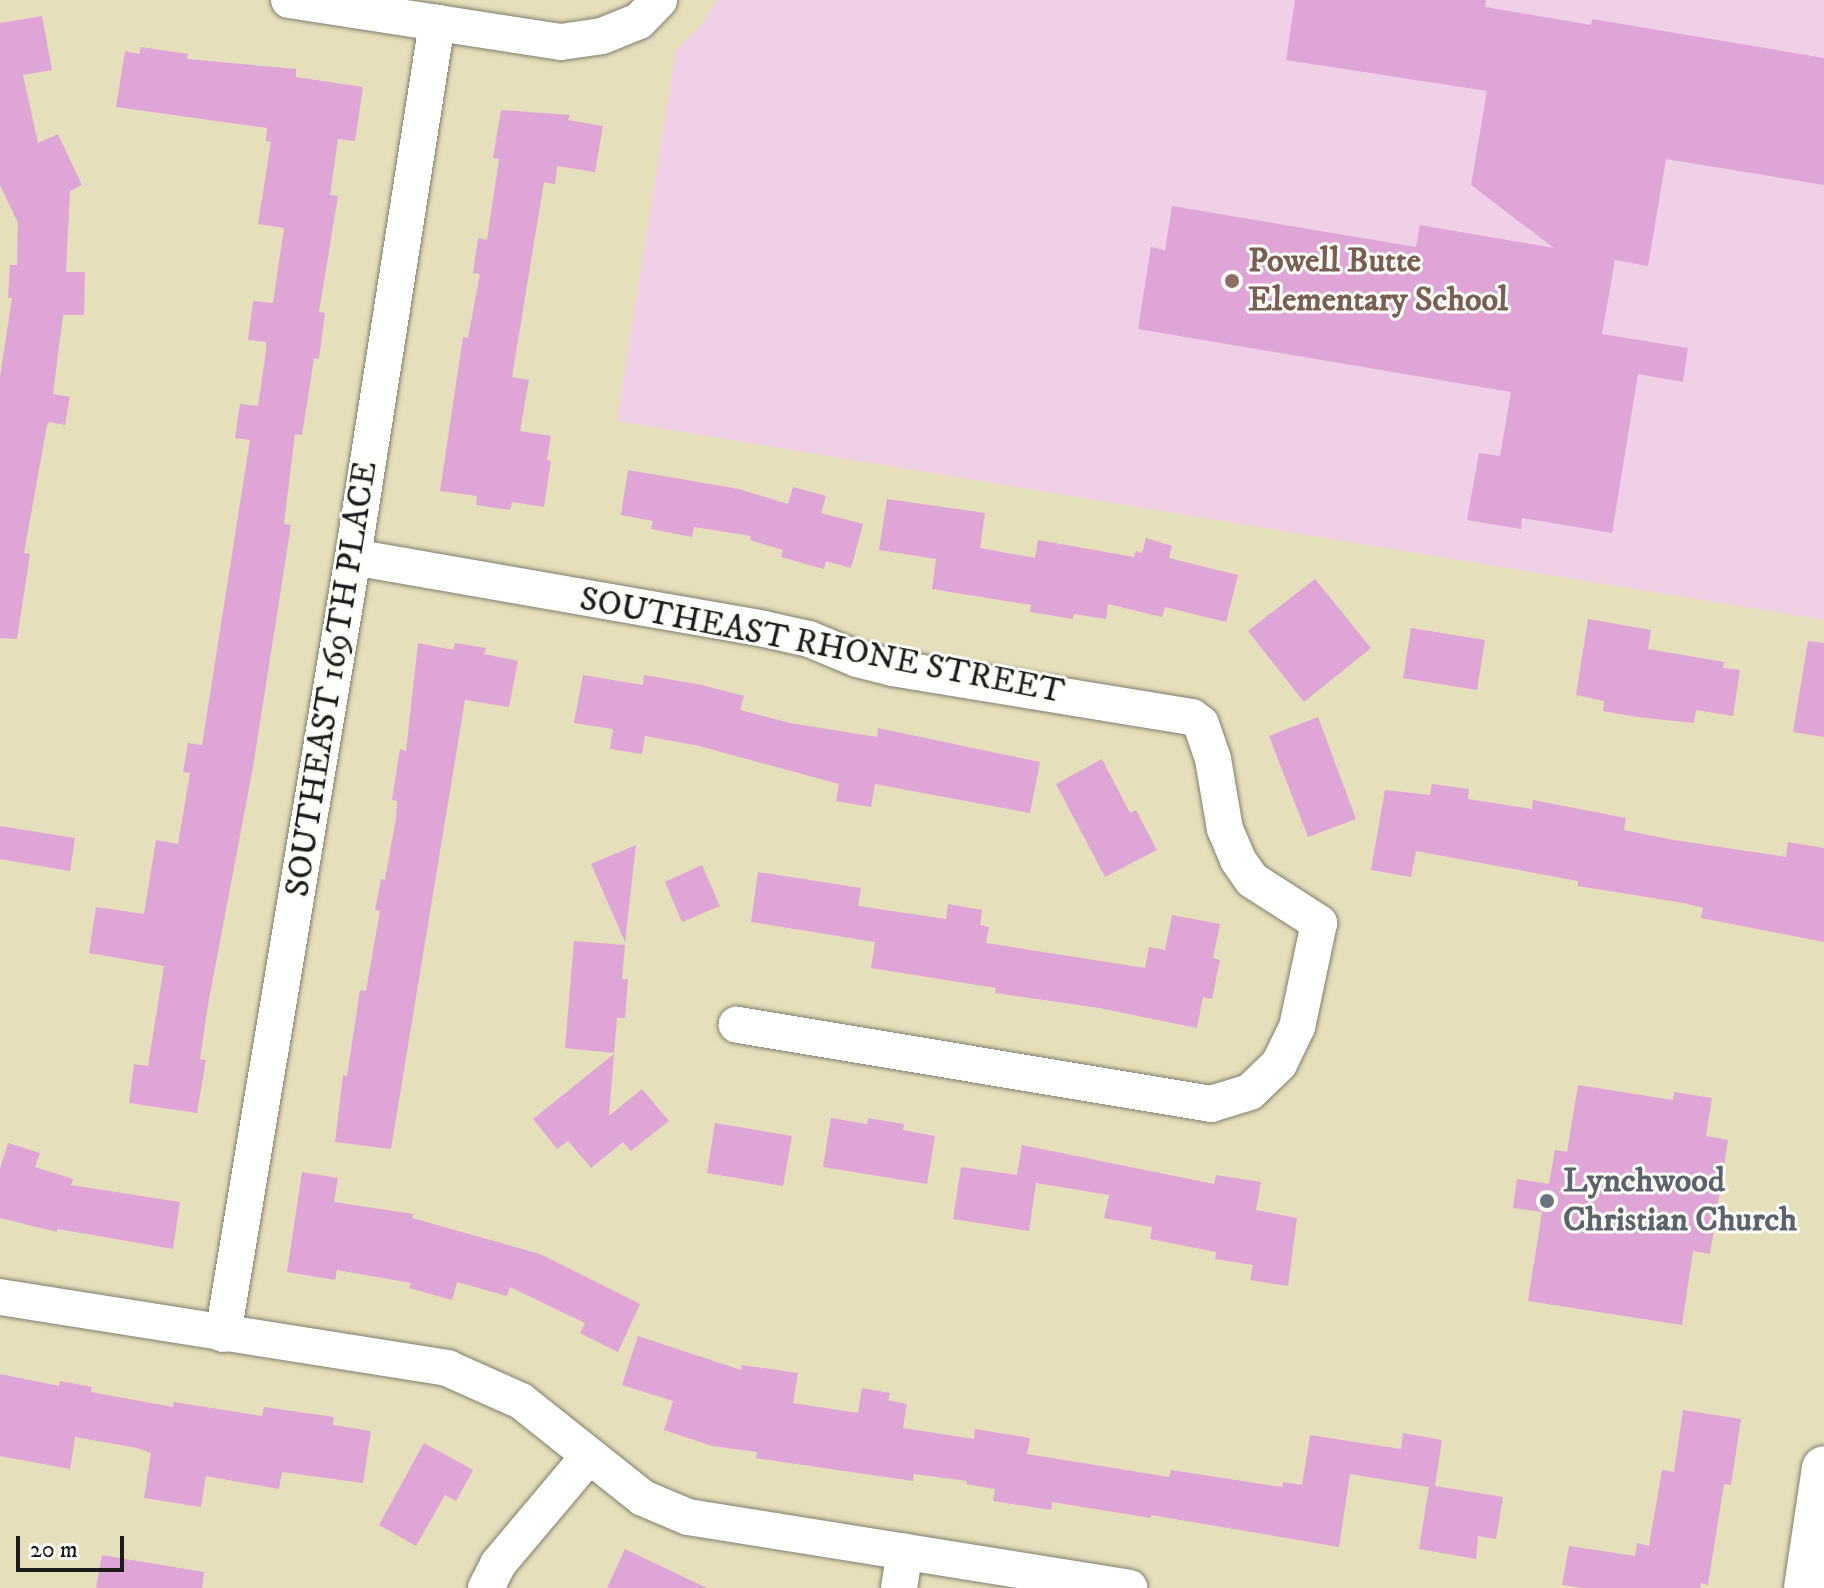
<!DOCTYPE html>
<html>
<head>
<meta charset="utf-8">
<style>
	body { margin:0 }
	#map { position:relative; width:1824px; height:1588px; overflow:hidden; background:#e6dfbb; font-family:"IM FELL DW Pica",serif }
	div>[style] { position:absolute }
	.built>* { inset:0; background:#efd0e6 }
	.building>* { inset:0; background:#dfa5d7 }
	.roads { filter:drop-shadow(0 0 2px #817e6c) drop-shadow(0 0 2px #817e6c) }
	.street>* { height:36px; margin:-18px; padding:0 18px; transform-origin:18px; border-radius:18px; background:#fff }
	.secondary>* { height:44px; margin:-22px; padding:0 22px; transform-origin:22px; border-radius:22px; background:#fff }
	.dots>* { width:22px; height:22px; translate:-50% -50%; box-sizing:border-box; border:4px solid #fdfcf7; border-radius:50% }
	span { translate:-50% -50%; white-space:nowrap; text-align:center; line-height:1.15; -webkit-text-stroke:6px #fdfcf7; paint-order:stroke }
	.education-label { font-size:34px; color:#785e54; font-weight:700 }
	.left { translate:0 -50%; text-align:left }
	.street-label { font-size:34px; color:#1c1c1c }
	.worship-label { font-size:34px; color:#5b616d; font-weight:700 }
	.scale { position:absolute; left:16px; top:1536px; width:108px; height:36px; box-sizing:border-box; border:4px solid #1c1c1c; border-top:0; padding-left:10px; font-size:24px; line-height:28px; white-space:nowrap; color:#1c1c1c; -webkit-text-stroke:6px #fdfcf7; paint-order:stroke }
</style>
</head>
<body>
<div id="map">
	<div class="built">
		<i style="clip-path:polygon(717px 0,1824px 0,1824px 620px,617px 421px,676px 50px,704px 22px)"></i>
	</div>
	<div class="building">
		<i style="clip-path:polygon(1295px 0,1486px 0,1485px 7px,1591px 25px,1592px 19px,1824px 58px,1824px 185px,1666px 159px,1648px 266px,1615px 260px,1602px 334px,1688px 348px,1683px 382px,1638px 374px,1612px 533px,1522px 518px,1521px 529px,1467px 520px,1479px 453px,1500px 456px,1511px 392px,1138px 329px,1151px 247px,1165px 250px,1172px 206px,1416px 247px,1420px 225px,1554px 248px,1471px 185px,1487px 91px,1286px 60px)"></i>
		<i style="clip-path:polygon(42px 16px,52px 70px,23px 75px,38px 143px,58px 134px,82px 185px,70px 191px,66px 272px,85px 272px,84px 315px,63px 315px,53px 394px,70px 397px,65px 425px,49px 422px,47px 425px,24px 553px,30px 554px,17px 639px,0 638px,0 377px,12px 298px,8px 298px,10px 265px,17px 265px,18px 223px,0 185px,0 23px)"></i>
		<i style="clip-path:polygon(141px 47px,188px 54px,187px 59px,296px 69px,296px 77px,363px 87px,355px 141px,338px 139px,330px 195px,338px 196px,319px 312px,325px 313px,319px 359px,314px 358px,302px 435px,295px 434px,284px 524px,291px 525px,253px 767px,208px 1005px,200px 1059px,206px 1060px,197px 1113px,129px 1103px,134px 1064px,148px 1066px,164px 966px,89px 953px,96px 907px,144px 914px,156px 840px,178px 844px,190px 773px,183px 772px,188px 743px,202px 745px,250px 440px,235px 438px,240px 404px,258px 406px,266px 351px,266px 342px,248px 340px,253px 301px,273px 303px,284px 228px,258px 224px,271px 142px,266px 141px,267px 128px,116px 107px,125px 51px,139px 54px)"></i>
		<i style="clip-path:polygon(501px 110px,570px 115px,568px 120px,603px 126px,595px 172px,557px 166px,555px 184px,544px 182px,512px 377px,529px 380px,520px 431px,551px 436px,547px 460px,551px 461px,544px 507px,512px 502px,510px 510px,476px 505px,477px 496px,440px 491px,463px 337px,468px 338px,480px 274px,473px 273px,478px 238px,487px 240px,499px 159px,493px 158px)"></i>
		<i style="clip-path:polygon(628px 470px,739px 489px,788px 504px,793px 487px,826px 496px,821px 513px,863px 524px,851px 568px,826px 561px,824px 569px,781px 557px,783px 550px,750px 540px,751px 536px,694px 527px,692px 537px,651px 529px,653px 521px,621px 515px)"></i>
		<i style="clip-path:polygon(887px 499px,985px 513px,980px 548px,1035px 558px,1038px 540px,1134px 557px,1136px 551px,1142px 553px,1146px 538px,1172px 546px,1169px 558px,1238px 575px,1226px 622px,1165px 607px,1162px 617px,1108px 604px,1106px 619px,1074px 614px,1073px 619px,1030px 612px,1031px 605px,932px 589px,936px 559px,879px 550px)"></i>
		<i style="clip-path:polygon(1315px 579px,1371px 648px,1304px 702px,1248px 631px)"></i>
		<i style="clip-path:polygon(1588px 619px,1651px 630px,1648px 649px,1724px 662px,1723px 668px,1740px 670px,1733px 716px,1696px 710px,1694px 723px,1637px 717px,1603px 711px,1604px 701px,1576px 695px)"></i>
		<i style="clip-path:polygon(1411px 628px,1485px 640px,1477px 690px,1403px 678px)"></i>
		<i style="clip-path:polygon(1808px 641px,1824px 643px,1824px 737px,1793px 732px)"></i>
		<i style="clip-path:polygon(418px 643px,453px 650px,455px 643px,486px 648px,484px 654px,518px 661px,509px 707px,465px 700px,391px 1149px,335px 1142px,343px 1075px,347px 1076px,360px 990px,366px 991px,380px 911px,375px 910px,381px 879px,385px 880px,396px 818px,397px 801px,392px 800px,400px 749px,406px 751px)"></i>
		<i style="clip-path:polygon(583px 675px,643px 685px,644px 675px,702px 685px,744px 696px,740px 710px,790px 723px,877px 737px,878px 728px,1040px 762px,1030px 813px,875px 784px,871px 807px,836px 801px,839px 784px,699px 746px,645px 736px,642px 754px,610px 749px,613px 729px,574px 723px)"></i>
		<i style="clip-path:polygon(1318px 717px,1356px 819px,1308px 837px,1269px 736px)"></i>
		<i style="clip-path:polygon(1102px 759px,1130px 813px,1136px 810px,1157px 850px,1105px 877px,1056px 784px)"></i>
		<i style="clip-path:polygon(1432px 784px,1469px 789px,1468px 799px,1532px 809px,1533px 800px,1626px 818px,1624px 830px,1668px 839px,1786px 857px,1788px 842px,1824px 848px,1824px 942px,1701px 918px,1703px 908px,1684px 903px,1578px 886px,1578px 881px,1416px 851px,1411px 877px,1371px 870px,1385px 790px,1430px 795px)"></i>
		<i style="clip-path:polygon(0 826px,75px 838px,70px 871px,0 859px)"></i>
		<i style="clip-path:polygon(636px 845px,625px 942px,591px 864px)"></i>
		<i style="clip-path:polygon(702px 865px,720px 906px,682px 922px,665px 882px)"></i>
		<i style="clip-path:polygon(758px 872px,861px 888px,858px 906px,946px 919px,948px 904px,982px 910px,980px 925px,989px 927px,986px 943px,1145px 968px,1149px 947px,1165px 950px,1172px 915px,1220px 924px,1213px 958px,1220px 960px,1212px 999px,1203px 997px,1197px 1028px,1099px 1008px,995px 993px,996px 988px,871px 968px,875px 942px,751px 922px)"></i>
		<i style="clip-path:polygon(574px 941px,625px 945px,622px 979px,628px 979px,625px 1018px,617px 1018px,614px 1053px,565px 1048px)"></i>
		<i style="clip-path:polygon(614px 1054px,609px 1116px,642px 1089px,669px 1121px,631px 1151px,623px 1142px,591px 1168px,568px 1141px,557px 1149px,533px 1119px)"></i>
		<i style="clip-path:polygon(1578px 1085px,1673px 1100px,1674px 1092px,1712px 1098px,1706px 1136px,1728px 1140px,1710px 1254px,1693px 1251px,1682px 1325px,1528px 1301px,1542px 1212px,1513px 1208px,1517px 1179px,1549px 1184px,1555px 1150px,1567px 1152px)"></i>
		<i style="clip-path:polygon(831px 1118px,867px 1124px,868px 1118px,904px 1124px,903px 1130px,935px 1136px,927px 1184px,823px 1167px)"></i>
		<i style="clip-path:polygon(715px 1123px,792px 1136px,783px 1186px,707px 1173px)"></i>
		<i style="clip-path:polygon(8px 1143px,40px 1153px,35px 1167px,73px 1179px,71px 1185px,180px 1202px,173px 1249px,58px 1229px,57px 1232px,0 1218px,0 1169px)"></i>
		<i style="clip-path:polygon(1022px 1145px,1214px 1184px,1216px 1175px,1261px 1182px,1256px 1210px,1297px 1218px,1288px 1286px,1250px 1280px,1253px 1265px,1215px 1259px,1216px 1252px,1150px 1239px,1152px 1227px,1104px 1218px,1109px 1195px,1036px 1183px,1029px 1231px,953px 1219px,961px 1167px,1017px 1175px)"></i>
		<i style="clip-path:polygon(302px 1172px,338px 1178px,334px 1202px,413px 1214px,412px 1218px,540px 1254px,640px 1304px,618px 1352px,580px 1333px,585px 1323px,510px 1287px,507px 1296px,457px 1282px,452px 1300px,409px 1288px,411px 1283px,337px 1270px,335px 1280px,287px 1272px)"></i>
		<i style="clip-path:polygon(638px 1336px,741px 1370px,742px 1365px,798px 1373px,793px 1403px,858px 1413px,862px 1388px,890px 1393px,888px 1400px,907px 1404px,903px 1428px,974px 1439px,975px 1429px,1030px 1438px,1027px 1454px,1169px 1477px,1171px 1470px,1282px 1487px,1283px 1482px,1302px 1485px,1310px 1435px,1401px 1449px,1403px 1433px,1442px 1440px,1435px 1486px,1503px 1497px,1496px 1539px,1478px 1536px,1476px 1559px,1419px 1549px,1429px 1487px,1350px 1474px,1339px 1547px,1151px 1515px,1151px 1518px,1052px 1502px,1051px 1510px,993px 1501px,995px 1489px,966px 1484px,967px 1481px,914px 1474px,913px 1481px,756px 1458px,757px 1452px,712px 1446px,664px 1430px,673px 1401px,622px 1385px)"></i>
		<i style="clip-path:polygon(0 1374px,59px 1386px,60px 1381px,92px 1387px,91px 1392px,173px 1407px,174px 1402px,262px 1416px,264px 1407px,334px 1417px,333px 1425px,371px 1431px,363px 1483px,282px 1472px,279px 1489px,206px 1476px,201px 1507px,144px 1498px,151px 1453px,137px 1448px,75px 1437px,70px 1469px,0 1456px)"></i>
		<i style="clip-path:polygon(1683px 1410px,1741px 1419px,1731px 1485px,1724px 1484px,1708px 1585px,1701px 1583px,1700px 1588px,1583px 1588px,1562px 1585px,1569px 1546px,1635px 1556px,1637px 1543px,1649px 1546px,1662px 1470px,1674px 1472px)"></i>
		<i style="clip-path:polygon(424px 1443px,473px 1470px,456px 1501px,445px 1495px,416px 1546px,379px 1525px)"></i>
		<i style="clip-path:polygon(625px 1549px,707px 1588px,607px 1588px)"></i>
		<i style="clip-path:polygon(102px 1555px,204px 1572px,202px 1588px,96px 1588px)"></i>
	</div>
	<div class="roads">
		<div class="street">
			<i style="left:289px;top:0;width:275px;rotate:8.8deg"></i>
			<i style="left:561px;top:42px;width:41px;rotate:-8.3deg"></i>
			<i style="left:602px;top:36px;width:40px;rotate:-22deg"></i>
			<i style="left:639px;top:21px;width:29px;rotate:-46deg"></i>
			<i style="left:353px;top:557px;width:417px;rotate:9.9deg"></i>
			<i style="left:764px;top:629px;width:46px;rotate:12.5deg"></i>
			<i style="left:809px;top:639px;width:52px;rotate:22.6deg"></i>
			<i style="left:857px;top:659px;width:36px;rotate:14deg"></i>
			<i style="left:892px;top:668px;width:304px;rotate:9.3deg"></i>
			<i style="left:1192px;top:717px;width:11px;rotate:38deg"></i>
			<i style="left:1201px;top:724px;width:37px;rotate:71deg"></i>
			<i style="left:1213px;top:759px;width:71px;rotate:80.3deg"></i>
			<i style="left:1225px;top:829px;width:34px;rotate:67deg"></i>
			<i style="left:1238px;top:860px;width:24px;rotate:55deg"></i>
			<i style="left:1252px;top:880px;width:80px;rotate:32.7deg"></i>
			<i style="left:1319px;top:923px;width:106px;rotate:101.9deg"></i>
			<i style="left:1297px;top:1027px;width:41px;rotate:115.9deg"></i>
			<i style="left:1279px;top:1064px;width:40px;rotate:136deg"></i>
			<i style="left:1250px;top:1092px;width:41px;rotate:162.9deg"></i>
			<i style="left:1211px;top:1104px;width:481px;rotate:-170.5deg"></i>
			<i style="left:0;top:1297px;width:453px;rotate:9deg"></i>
			<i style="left:447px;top:1368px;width:81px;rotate:24deg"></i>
			<i style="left:521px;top:1401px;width:156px;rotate:38.5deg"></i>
			<i style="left:643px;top:1498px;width:49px;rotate:22.9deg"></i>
			<i style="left:688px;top:1517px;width:447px;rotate:9.1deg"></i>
			<i style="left:223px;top:1334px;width:788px;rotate:-80.5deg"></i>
			<i style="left:353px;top:557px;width:541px;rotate:-81.06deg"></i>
			<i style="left:486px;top:1588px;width:27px;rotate:-63deg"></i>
			<i style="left:498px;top:1564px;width:141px;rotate:-49.9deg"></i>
			<i style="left:899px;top:1588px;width:37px;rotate:-81deg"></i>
		</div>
		<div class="secondary">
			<i style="left:1806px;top:1588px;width:121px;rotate:-81.5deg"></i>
		</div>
	</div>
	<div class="dots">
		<i style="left:1232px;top:281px;background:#8d6e63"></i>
		<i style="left:1547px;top:1201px;background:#6b7280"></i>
	</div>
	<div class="education-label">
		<span class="left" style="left:1248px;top:281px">Powell Butte<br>Elementary School</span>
	</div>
	<div class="street-label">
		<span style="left:822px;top:646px;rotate:11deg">SOUTHEAST RHONE STREET</span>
		<span style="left:332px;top:679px;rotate:-81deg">SOUTHEAST 169TH PLACE</span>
	</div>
	<div class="worship-label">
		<span class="left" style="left:1563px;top:1201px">Lynchwood<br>Christian Church</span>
	</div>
	<div class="scale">20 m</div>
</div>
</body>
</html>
